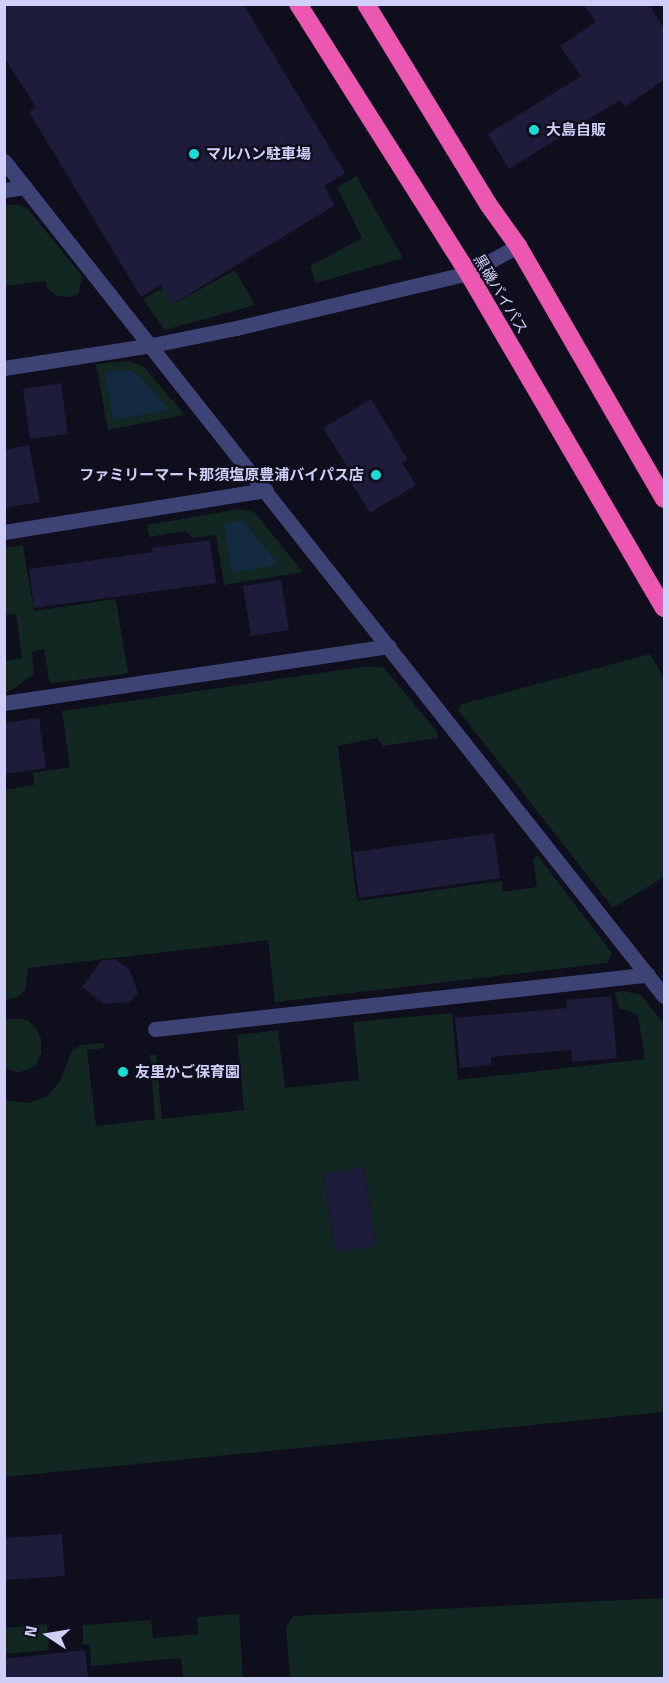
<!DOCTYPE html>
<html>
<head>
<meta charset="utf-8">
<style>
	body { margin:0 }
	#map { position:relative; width:669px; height:1683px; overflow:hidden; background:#0e0e1c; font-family:"Titillium Web","Noto Sans JP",sans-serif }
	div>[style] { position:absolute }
	.green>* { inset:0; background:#122622 }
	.water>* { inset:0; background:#132b41 }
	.building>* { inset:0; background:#1e1c3b }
	.minor>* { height:15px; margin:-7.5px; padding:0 7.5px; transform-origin:7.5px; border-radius:7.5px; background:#3e4376 }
	.highway>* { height:18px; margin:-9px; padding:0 9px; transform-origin:9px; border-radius:9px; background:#ec57b2 }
	.dots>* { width:16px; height:16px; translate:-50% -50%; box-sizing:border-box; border:3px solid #0e0e1c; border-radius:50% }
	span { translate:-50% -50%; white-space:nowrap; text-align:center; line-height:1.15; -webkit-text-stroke:4.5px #0e0e1c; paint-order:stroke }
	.poi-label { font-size:15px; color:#cfcffa; font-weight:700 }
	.left { translate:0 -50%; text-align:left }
	.right { translate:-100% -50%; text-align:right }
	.street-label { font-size:15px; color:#cfcffa }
	.frame { position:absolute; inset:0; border:6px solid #cfcffa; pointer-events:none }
	.north { position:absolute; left:18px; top:1605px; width:60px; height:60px; -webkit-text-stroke:4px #0e0e1c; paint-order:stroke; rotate:282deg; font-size:16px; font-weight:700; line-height:24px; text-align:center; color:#cfcffa }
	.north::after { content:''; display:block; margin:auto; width:21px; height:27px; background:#cfcffa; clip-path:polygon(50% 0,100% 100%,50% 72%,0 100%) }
</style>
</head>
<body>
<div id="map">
	<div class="green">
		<i style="clip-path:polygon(356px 176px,403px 258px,316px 283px,310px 266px,362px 238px,337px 187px)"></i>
		<i style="clip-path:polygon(17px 204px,27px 208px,82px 276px,79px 293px,72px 297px,58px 296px,47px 289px,45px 281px,5px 286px,5px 206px)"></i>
		<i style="clip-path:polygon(235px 270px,255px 305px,165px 330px,143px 299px,165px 287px,175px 303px)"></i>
		<i style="clip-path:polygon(129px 361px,143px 366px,185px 415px,108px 430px,96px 364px)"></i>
		<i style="clip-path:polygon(evenodd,239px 509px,254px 512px,303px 572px,224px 585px,216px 535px,193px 538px,186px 531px,149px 537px,147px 525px,239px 509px,242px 520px,278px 563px,278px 564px,224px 525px,242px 520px)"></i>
		<i style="clip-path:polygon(23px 545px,34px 611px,115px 599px,116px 601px,128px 672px,126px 674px,52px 683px,49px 681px,44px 649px,32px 652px,34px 673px,17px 687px,5px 693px,5px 661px,22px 658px,16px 614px,5px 615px,5px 548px)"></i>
		<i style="clip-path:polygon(650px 654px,664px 678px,664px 877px,613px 908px,458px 710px,462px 704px)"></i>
		<i style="clip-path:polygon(368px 666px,384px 668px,437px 732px,438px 738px,383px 746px,377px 738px,338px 746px,357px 901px,502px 881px,503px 892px,537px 887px,533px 858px,538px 856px,612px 953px,607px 963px,275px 1002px,268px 940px,28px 968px,25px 990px,18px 997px,5px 1000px,5px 790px,34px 785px,33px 773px,70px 767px,62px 711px)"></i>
		<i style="clip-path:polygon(evenodd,624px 991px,641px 995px,664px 1024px,664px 1412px,5px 1477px,4px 1100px,29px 1103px,48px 1096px,60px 1081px,72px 1051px,81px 1045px,104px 1043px,104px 1048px,87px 1050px,96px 1126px,155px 1119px,150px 1055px,156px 1055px,162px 1119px,244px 1110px,237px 1035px,278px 1030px,285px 1088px,359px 1080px,353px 1022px,452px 1013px,458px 1080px,645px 1059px,638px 1015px,619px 1008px,615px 992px,624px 991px,364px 1168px,376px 1246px,335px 1252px,324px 1174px,364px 1168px)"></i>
		<i style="clip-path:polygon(16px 1018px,27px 1020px,36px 1028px,41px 1039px,41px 1054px,36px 1065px,19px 1073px,5px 1068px,5px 1020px)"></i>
		<i style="clip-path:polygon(664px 1598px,664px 1678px,290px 1678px,286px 1627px,293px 1616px)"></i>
		<i style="clip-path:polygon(239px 1614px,243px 1678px,183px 1678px,181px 1658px,91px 1666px,90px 1644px,83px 1645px,83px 1625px,151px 1620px,153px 1638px,198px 1634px,197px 1617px)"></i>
		<i style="clip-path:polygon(47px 1624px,49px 1650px,5px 1654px,5px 1628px)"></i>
	</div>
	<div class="water">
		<i style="clip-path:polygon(127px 370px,136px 373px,170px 410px,113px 420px,105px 372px)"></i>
		<i style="clip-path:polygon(242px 520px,279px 564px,232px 573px,224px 524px)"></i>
	</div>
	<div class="building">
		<i style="clip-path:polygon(4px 4px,243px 4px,345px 173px,324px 186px,335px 205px,173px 304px,161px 284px,141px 297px,29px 112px,36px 107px,4px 57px)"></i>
		<i style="clip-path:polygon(583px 4px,649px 4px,664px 29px,664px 80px,625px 107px,620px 100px,509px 169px,488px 134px,581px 76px,560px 46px,596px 22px)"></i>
		<i style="clip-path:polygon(61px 383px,68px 434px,30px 439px,23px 389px)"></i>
		<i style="clip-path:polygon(371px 399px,408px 460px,402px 463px,416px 485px,370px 513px,345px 473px,348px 468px,323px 428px)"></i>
		<i style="clip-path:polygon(29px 445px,40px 502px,4px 508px,4px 450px)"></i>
		<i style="clip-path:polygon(210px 540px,216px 583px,34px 608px,29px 569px,153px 552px,152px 548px)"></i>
		<i style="clip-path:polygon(281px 580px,289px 630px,251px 636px,243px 586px)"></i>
		<i style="clip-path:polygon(39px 718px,46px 768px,4px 774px,4px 723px)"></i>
		<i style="clip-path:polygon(494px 833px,500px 878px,359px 898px,353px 852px)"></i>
		<i style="clip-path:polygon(115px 959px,130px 970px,138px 993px,130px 1002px,104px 1004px,82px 987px,101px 961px)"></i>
		<i style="clip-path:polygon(611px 996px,617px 1058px,572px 1062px,571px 1050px,491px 1057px,491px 1065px,460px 1068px,455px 1018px,567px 1008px,566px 1000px)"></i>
		<i style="clip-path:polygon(364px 1167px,376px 1246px,335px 1252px,324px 1174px)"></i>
		<i style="clip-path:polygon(62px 1534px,65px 1576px,4px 1580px,4px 1538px)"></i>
		<i style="clip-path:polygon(85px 1650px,88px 1678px,4px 1678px,4px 1659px)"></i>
	</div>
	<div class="minor">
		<i style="left:4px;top:161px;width:1064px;rotate:51.68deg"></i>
		<i style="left:4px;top:190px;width:21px;rotate:-8deg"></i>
		<i style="left:4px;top:368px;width:150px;rotate:-8.8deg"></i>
		<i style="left:152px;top:345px;width:86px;rotate:-11.4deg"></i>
		<i style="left:236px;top:328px;width:238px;rotate:-13.3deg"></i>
		<i style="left:468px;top:273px;width:57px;rotate:-28.4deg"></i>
		<i style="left:4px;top:532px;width:265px;rotate:-9.1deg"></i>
		<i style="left:4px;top:703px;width:389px;rotate:-8.4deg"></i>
		<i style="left:155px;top:1029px;width:496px;rotate:-6.3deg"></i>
	</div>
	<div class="highway">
		<i style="left:298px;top:4px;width:318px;rotate:57.7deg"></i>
		<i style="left:468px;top:273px;width:388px;rotate:59.7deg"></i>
		<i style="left:366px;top:4px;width:234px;rotate:58.6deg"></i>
		<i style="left:488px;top:204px;width:52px;rotate:54.5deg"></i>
		<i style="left:518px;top:246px;width:292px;rotate:60deg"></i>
	</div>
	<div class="dots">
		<i style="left:534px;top:130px;background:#18dcd6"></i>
		<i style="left:194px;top:154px;background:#18dcd6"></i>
		<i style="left:376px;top:475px;background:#18dcd6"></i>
		<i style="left:123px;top:1072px;background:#18dcd6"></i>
	</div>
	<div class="poi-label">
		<span class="left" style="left:546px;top:130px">大島自販</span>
		<span class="left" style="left:206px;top:154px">マルハン駐車場</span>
		<span class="right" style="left:364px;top:475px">ファミリーマート那須塩原豊浦バイパス店</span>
		<span class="left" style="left:135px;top:1072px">友里かご保育園</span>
	</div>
	<div class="street-label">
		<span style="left:501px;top:294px;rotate:59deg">黒磯バイパス</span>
	</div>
	<div class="frame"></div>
	<div class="north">N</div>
</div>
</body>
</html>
